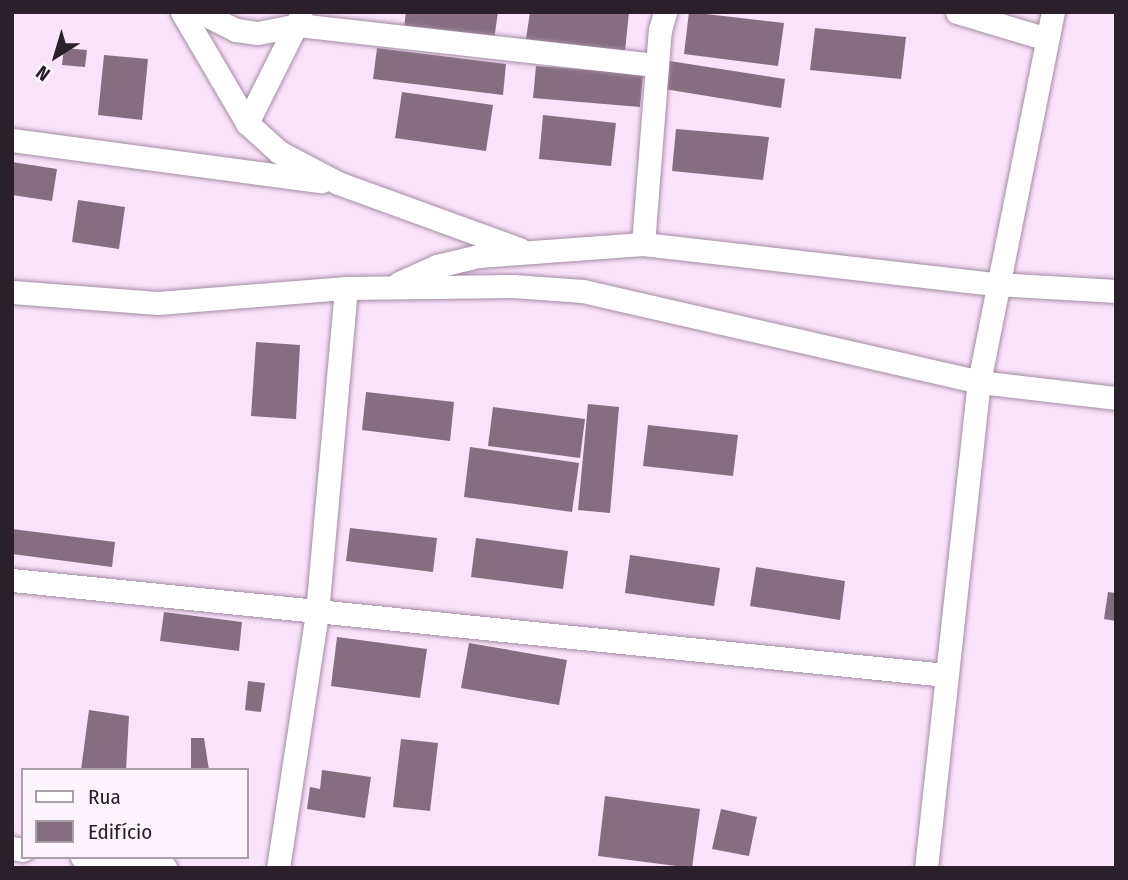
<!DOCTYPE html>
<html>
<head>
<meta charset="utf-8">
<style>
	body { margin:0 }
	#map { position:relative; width:1128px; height:880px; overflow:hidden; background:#fae2fa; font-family:"Fira Sans Condensed",sans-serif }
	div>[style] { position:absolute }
	.building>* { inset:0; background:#876d80 }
	.roads { filter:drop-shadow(0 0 2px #a28ca2) drop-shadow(0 0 2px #a28ca2) }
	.street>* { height:23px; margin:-11.5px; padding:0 11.5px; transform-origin:11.5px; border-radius:11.5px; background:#fff }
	span { translate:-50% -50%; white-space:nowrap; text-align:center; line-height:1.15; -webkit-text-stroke:5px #fef4fe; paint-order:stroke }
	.frame { position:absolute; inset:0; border:14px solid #292029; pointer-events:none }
	.legend { position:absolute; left:21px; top:768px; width:228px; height:91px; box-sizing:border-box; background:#fef4fe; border:2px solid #a99fa9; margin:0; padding:9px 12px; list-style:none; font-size:21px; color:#292029 }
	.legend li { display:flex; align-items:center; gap:14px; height:35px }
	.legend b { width:35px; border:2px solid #a99fa9 }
	.north { position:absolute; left:21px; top:21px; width:70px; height:70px; -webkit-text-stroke:5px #fef4fe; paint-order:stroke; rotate:217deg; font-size:19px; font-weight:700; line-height:28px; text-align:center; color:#292029 }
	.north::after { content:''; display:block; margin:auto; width:24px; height:32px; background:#292029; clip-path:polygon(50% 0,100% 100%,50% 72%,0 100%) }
</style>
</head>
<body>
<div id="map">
	<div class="building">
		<i style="clip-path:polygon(406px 12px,498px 12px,494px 40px,404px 27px)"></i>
		<i style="clip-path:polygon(530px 12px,629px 12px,625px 51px,526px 39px)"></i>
		<i style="clip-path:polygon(689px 12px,784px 23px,778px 66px,684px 54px)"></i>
		<i style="clip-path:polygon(815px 28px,906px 37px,901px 79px,810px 70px)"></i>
		<i style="clip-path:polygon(64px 48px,87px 50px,85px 67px,62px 65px)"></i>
		<i style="clip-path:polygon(377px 48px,506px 64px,503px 95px,373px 79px)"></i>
		<i style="clip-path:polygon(104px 55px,148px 59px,142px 120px,98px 115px)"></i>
		<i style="clip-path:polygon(663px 60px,785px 79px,781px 108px,658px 88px)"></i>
		<i style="clip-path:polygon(536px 66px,643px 74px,640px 107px,533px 98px)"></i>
		<i style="clip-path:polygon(402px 92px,493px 105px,486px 151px,395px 138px)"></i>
		<i style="clip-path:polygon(543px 115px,616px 123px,611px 166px,539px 159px)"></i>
		<i style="clip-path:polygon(676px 129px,769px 137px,763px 180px,672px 171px)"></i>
		<i style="clip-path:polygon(12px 162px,57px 169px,52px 201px,12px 195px)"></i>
		<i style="clip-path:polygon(78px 200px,125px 207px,119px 249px,72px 242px)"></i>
		<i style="clip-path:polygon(256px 342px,300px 345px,296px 419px,251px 416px)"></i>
		<i style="clip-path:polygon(366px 392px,454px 402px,450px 441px,362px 430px)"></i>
		<i style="clip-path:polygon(588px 404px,619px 407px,610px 513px,578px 510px)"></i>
		<i style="clip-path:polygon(493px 407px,585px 419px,580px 458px,488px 446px)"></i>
		<i style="clip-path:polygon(648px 425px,738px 435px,733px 476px,643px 466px)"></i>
		<i style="clip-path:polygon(470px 447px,579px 463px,572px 512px,464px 497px)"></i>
		<i style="clip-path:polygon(350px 528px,437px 538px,433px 572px,346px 561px)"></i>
		<i style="clip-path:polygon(12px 529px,115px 542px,112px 567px,12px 554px)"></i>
		<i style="clip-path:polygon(476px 538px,568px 551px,563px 589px,471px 577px)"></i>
		<i style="clip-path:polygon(630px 555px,720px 568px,714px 606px,625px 593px)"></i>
		<i style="clip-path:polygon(756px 567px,845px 581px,840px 620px,750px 606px)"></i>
		<i style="clip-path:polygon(1108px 592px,1116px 593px,1116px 621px,1104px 619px)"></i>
		<i style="clip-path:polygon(164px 612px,242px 622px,239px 651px,160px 641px)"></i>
		<i style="clip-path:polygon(337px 637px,427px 649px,420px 698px,331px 686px)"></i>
		<i style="clip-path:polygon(469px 643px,567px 660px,559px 705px,461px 688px)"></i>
		<i style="clip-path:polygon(248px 681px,265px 683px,261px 712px,245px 710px)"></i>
		<i style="clip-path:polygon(89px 710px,129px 716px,126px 770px,81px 770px)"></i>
		<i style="clip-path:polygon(191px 738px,204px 738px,209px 770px,191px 770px)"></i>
		<i style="clip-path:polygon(401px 739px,438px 743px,430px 811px,393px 807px)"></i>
		<i style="clip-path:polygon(322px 770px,371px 777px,365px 818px,307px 809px,310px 787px,320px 789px)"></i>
		<i style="clip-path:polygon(605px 796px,700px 809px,692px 868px,598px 856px)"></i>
		<i style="clip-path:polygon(721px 809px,757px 817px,749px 856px,712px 849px)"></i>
	</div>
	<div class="roads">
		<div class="street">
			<i style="left:182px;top:12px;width:129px;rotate:59.6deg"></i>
			<i style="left:247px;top:123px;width:43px;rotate:42.2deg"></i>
			<i style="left:279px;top:152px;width:67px;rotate:27.7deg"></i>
			<i style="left:338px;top:183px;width:193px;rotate:20deg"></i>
			<i style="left:200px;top:12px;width:40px;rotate:26.6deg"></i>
			<i style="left:236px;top:30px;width:22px;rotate:8deg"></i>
			<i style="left:258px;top:33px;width:41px;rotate:-11.3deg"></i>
			<i style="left:298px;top:25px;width:361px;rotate:6.4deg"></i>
			<i style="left:957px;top:12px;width:94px;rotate:16.7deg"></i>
			<i style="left:247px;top:123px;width:119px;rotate:-63.4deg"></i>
			<i style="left:12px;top:140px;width:312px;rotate:7.6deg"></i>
			<i style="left:643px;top:244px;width:215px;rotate:-85.5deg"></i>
			<i style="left:660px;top:30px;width:19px;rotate:-74deg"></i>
			<i style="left:399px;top:283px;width:42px;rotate:-24.1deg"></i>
			<i style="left:437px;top:266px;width:42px;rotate:-13.7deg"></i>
			<i style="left:478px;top:256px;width:165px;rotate:-4.2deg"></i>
			<i style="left:643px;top:244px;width:355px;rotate:6.5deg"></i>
			<i style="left:996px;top:284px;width:120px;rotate:3.3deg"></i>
			<i style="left:12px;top:292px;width:146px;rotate:4.3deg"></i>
			<i style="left:158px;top:303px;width:189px;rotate:-4.6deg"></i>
			<i style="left:346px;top:288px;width:167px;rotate:-0.7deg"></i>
			<i style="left:513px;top:286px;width:70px;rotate:4.1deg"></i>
			<i style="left:583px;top:291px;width:406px;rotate:12.9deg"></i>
			<i style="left:979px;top:382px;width:138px;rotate:6.7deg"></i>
			<i style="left:12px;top:580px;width:939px;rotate:5.81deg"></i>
			<i style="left:12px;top:848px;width:11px;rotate:10deg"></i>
			<i style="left:82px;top:857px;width:84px;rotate:7.5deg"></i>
			<i style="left:278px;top:868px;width:258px;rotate:-81.3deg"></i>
			<i style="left:317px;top:613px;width:326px;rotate:-84.9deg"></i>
			<i style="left:926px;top:868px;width:489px;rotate:-83.8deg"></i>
			<i style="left:979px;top:382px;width:377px;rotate:-78.7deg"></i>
		</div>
	</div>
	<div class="frame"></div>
	<ul class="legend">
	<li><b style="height:9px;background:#fff"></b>Rua</li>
	<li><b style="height:19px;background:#876d80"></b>Edifício</li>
	</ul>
	<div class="north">N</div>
</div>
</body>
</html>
